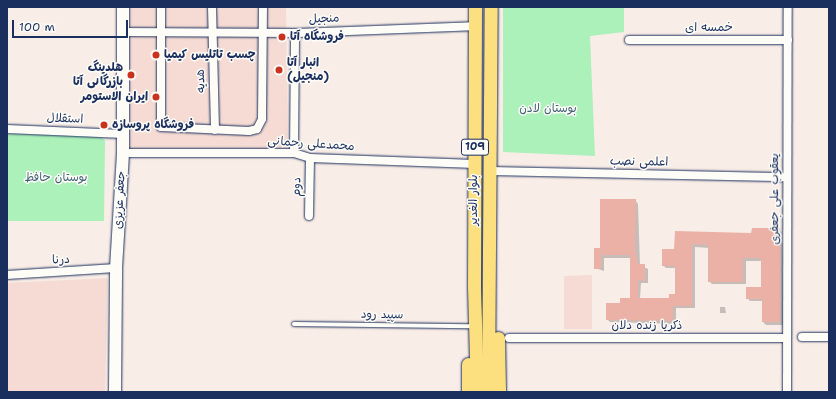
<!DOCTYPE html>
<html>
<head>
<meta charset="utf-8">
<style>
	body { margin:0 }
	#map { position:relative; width:836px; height:399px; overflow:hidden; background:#f9ede7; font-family:"Shantell Sans","Playpen Sans Arabic",sans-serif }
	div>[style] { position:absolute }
	.built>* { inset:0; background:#f5dbd4 }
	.green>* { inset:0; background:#acf0ba }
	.shadow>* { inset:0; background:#0003 }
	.building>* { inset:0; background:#ebb1a6 }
	.roads { filter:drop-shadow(0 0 1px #1b2f5e) drop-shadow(0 0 1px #1b2f5e) }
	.lane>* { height:4px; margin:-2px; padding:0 2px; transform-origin:2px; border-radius:2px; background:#fdfcf7 }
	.street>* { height:8px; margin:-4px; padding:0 4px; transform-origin:4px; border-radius:4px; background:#fdfcf7 }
	.secondary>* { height:12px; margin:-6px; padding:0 6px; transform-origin:6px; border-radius:6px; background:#fdfcf7 }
	.primary>* { height:13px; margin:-6.5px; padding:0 6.5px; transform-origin:6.5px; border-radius:6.5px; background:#fce080 }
	.dots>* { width:11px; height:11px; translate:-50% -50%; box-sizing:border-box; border:2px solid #fdfcf7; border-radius:50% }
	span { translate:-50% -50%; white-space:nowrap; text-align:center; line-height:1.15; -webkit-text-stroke:3px #fdfcf7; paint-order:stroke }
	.shield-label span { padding:1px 3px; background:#fdfcf7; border:1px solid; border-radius:3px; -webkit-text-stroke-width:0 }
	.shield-label { font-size:11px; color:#1b2f5e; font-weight:700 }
	.street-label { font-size:12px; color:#1b2f5e }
	.poi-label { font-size:12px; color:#1b2f5e; font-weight:700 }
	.left { translate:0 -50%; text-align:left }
	.right { translate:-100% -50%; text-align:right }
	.park-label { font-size:12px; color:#3f5f75 }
	.frame { position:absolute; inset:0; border:8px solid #1b2f5e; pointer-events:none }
	.scale { position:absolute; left:12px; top:20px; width:116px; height:18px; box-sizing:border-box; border:2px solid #1b2f5e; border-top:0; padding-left:5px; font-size:12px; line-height:14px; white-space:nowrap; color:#1b2f5e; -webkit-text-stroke:3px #fdfcf7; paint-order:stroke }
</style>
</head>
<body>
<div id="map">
	<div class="built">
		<i style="clip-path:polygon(129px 7px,286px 7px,288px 153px,127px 153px)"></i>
		<i style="clip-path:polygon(592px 275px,592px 329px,564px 329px,564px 276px)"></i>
		<i style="clip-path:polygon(108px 278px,105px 392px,7px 392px,7px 283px)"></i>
	</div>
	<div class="green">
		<i style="clip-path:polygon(503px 7px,624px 7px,624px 32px,590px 36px,595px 156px,503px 152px)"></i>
		<i style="clip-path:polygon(7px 134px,100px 135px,105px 141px,104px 221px,7px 221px)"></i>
	</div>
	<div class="shadow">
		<i style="clip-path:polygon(635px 200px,638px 204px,640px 265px,648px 269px,648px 283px,641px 283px,640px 299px,670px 299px,676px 295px,676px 268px,666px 268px,663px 265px,675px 250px,676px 232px,752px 234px,779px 229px,782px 233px,783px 325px,766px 325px,763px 322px,763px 301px,750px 301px,747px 298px,762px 288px,762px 261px,746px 261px,746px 284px,712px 284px,709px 281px,709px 248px,695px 247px,695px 308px,676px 308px,676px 324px,610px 322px,607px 319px,621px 304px,631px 299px,631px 258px,604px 258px,604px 271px,595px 268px,601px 249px)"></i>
		<i style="clip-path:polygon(720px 307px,725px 307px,726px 313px,720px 313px)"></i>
	</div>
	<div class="building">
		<i style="clip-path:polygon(600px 199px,636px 199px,635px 248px,638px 264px,645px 264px,645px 281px,638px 280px,638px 298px,669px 298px,669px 294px,675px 294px,675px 266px,662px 266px,662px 249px,674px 249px,675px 231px,751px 233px,752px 228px,780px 228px,780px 322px,762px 322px,762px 299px,746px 299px,746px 287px,761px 287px,761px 258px,743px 258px,743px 282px,708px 282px,708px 245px,692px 244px,692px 306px,673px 306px,673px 321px,606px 320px,606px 303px,620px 303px,620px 298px,630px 298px,630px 255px,601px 255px,601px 269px,594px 269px,594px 248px,600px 248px)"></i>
	</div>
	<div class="roads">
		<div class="lane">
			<i style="left:294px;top:324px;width:176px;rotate:0.7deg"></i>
		</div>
		<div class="street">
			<i style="left:161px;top:7px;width:120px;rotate:90deg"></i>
			<i style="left:161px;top:127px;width:88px;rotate:2.6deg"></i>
			<i style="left:249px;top:131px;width:8px;rotate:-14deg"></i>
			<i style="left:257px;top:129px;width:11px;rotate:-63deg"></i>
			<i style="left:262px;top:119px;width:112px;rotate:-89.5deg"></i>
			<i style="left:212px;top:7px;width:123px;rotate:88.6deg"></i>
			<i style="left:123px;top:32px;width:172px;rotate:0.3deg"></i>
			<i style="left:629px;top:40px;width:159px"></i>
			<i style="left:7px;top:129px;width:116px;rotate:2.5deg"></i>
			<i style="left:123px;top:153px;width:171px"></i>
			<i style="left:294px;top:153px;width:17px;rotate:17deg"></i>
			<i style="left:310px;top:158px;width:165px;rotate:2.1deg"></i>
			<i style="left:294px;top:153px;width:120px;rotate:-89.5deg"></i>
			<i style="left:295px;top:33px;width:180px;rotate:-2.2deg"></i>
			<i style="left:491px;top:171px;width:296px;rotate:1.2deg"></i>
			<i style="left:309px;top:216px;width:58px;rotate:-89deg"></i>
			<i style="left:7px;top:275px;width:109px;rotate:-3.7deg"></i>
			<i style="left:802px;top:337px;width:27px"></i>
			<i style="left:509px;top:338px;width:277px"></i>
			<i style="left:787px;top:392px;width:385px;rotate:-89.9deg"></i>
		</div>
		<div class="secondary">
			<i style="left:115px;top:392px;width:124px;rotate:-89.5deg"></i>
			<i style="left:116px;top:268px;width:115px;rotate:-86.5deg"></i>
			<i style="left:123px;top:153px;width:146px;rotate:-90deg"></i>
		</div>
		<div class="primary">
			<i style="left:475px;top:7px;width:279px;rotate:90.2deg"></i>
			<i style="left:474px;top:286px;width:106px;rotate:88.4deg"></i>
			<i style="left:498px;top:338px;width:54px;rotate:88.9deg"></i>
			<i style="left:468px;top:392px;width:28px;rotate:-90deg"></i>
			<i style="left:488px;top:392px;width:385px;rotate:-89.6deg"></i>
		</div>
	</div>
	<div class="dots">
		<i style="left:282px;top:37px;background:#c8321e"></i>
		<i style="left:156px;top:55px;background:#c8321e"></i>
		<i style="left:279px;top:70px;background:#c8321e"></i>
		<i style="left:131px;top:75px;background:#c8321e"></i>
		<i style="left:156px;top:97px;background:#c8321e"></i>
		<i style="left:104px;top:125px;background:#c8321e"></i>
	</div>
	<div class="shield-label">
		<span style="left:475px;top:147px">109</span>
	</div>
	<div class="street-label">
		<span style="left:324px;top:19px;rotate:-2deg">منجیل</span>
		<span style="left:709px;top:28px">خمسه ای</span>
		<span style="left:201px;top:81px;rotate:-92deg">هدیه</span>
		<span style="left:65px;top:119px;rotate:2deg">استقلال</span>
		<span style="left:311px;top:144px;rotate:4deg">محمدعلی رحمانی</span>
		<span style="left:639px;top:162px;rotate:1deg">اعلمی نصب</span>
		<span style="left:297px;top:187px;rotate:-89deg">دوم</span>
		<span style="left:775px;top:199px;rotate:-90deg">یعقوب علی جعفری</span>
		<span style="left:120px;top:200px;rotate:-87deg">جعفر عزیزی</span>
		<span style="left:474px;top:200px;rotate:-90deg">بلوار الغدیر</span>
		<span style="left:61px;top:260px;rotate:-3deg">درنا</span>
		<span style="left:382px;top:315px;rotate:1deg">سپید رود</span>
		<span style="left:647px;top:326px">ذکریا زنده دلان</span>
	</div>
	<div class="poi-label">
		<span class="left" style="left:290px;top:37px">فروشگاه آتا</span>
		<span class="left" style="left:164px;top:55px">چسب تاتلیس کیمیا</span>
		<span class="left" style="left:287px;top:70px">انبار آتا<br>(منجیل)</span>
		<span class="right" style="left:123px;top:75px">هلدینگ<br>بازرگانی آتا</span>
		<span class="right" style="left:148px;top:97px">ایران الاستومر</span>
		<span class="left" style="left:112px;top:125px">فروشگاه پروسازه</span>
	</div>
	<div class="park-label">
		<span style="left:548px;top:109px">بوستان لادن</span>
		<span style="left:56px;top:178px">بوستان حافظ</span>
	</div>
	<div class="frame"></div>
	<div class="scale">100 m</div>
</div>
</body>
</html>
